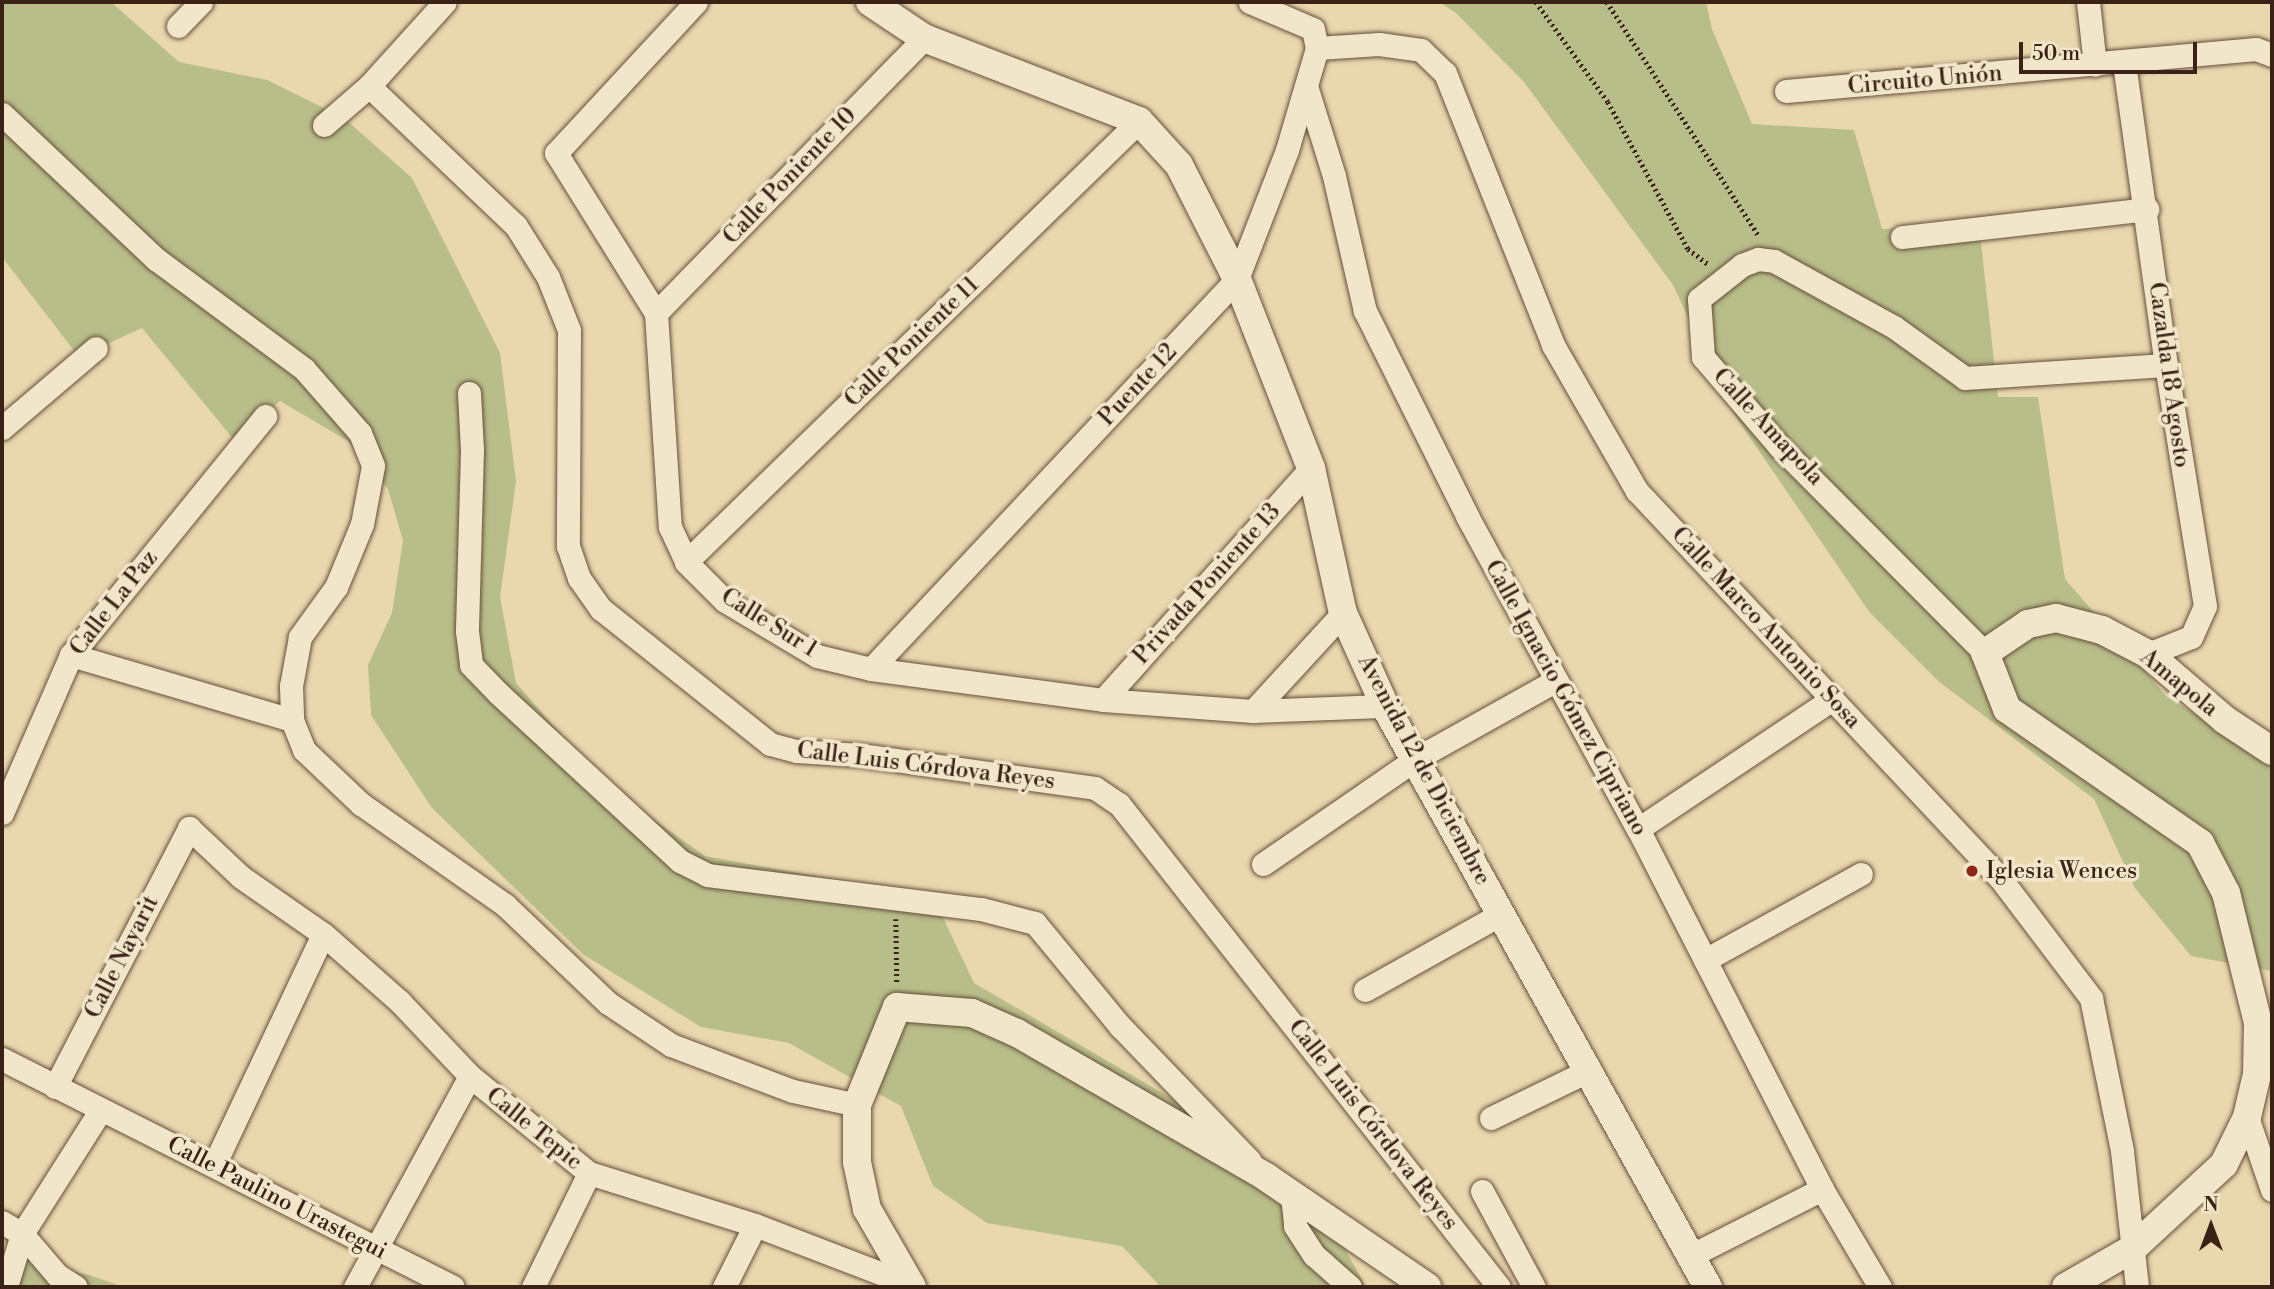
<!DOCTYPE html>
<html>
<head>
<meta charset="utf-8">
<style>
	body { margin:0 }
	#map { position:relative; width:2274px; height:1289px; overflow:hidden; background:#e9d7ae; font-family:"Libre Bodoni",serif }
	div>[style] { position:absolute }
	.green>* { inset:0; background:#b8be89 }
	.path>* { height:4.5px; margin-top:-2.25px; transform-origin:0; background:repeating-linear-gradient(90deg,#3a2216 0 2px,transparent 0 5.5px) }
	.roads { filter:drop-shadow(0 0 2px #664f3c) drop-shadow(0 0 2px #664f3c) }
	.minor>* { height:23px; margin:-11.5px; padding:0 11.5px; transform-origin:11.5px; border-radius:11.5px; background:#f1e5ca }
	.tertiary>* { height:28px; margin:-14px; padding:0 14px; transform-origin:14px; border-radius:14px; background:#f1e5ca }
	.dots>* { width:19px; height:19px; translate:-50% -50%; box-sizing:border-box; border:4px solid #f1e5ca; border-radius:50% }
	span { translate:-50% -50%; white-space:nowrap; text-align:center; line-height:1.15; -webkit-text-stroke:7px #f1e5ca; paint-order:stroke }
	.street-label { font-size:23px; color:#3a2216 }
	.poi-label { font-size:23px; color:#3a2216 }
	.left { translate:0 -50%; text-align:left }
	.frame { position:absolute; inset:0; border:4px solid #3a2216; pointer-events:none }
	.north { position:absolute; left:2176px; top:1191px; width:70px; height:70px; -webkit-text-stroke:5px #f1e5ca; paint-order:stroke; rotate:0deg; font-size:19px; font-weight:700; line-height:28px; text-align:center; color:#3a2216 }
	.north::after { content:''; display:block; margin:auto; width:24px; height:32px; background:#3a2216; clip-path:polygon(50% 0,100% 100%,50% 72%,0 100%) }
	.scale { position:absolute; left:2019px; top:42px; width:178px; height:32px; box-sizing:border-box; border:4px solid #3a2216; border-top:0; padding-left:9px; font-size:21px; line-height:24px; white-space:nowrap; color:#3a2216; -webkit-text-stroke:5px #f1e5ca; paint-order:stroke }
</style>
</head>
<body>
<div id="map">
	<div class="green">
		<i style="clip-path:polygon(2px 2px,111px 2px,179px 62px,267px 80px,344px 118px,412px 178px,500px 353px,516px 481px,500px 597px,516px 683px,605px 785px,705px 856px,882px 888px,938px 907px,974px 983px,1243px 1140px,1340px 1240px,1366px 1287px,1161px 1287px,1122px 1246px,987px 1223px,933px 1186px,901px 1106px,789px 1043px,701px 1027px,584px 955px,432px 808px,371px 715px,368px 665px,392px 613px,403px 540px,388px 489px,348px 441px,280px 401px,235px 441px,142px 328px,79px 357px,2px 257px)"></i>
		<i style="clip-path:polygon(1439px 2px,1706px 2px,1712px 29px,1752px 124px,1854px 130px,1882px 229px,1979px 225px,1998px 397px,2038px 397px,2065px 579px,2167px 697px,2272px 760px,2272px 971px,2191px 956px,2135px 888px,2094px 799px,1938px 681px,1870px 613px,1733px 413px,1673px 285px,1524px 82px,1456px 13px)"></i>
		<i style="clip-path:polygon(2px 1259px,86px 1274px,124px 1287px,2px 1287px)"></i>
	</div>
	<div class="path">
		<i style="left:1536px;top:2px;width:123px;rotate:54.2deg"></i>
		<i style="left:1608px;top:102px;width:167px;rotate:61.4deg"></i>
		<i style="left:1688px;top:249px;width:26px;rotate:37deg"></i>
		<i style="left:1607px;top:2px;width:279px;rotate:57deg"></i>
		<i style="left:896px;top:919px;width:65px;rotate:89.1deg"></i>
	</div>
	<div class="roads">
		<div class="minor">
			<i style="left:696px;top:2px;width:206px;rotate:132.8deg"></i>
			<i style="left:556px;top:153px;width:189px;rotate:58deg"></i>
			<i style="left:656px;top:313px;width:214px;rotate:86.3deg"></i>
			<i style="left:670px;top:527px;width:38px;rotate:65deg"></i>
			<i style="left:686px;top:562px;width:55px;rotate:45deg"></i>
			<i style="left:725px;top:601px;width:107px;rotate:30.9deg"></i>
			<i style="left:817px;top:656px;width:56px;rotate:13.5deg"></i>
			<i style="left:871px;top:669px;width:234px;rotate:7.6deg"></i>
			<i style="left:1103px;top:700px;width:150px;rotate:4.2deg"></i>
			<i style="left:1253px;top:711px;width:132px;rotate:-2.2deg"></i>
			<i style="left:2088px;top:2px;width:63px;rotate:83.7deg"></i>
			<i style="left:178px;top:26px;width:33px;rotate:-46deg"></i>
			<i style="left:1317px;top:48px;width:62px;rotate:-3.7deg"></i>
			<i style="left:1379px;top:44px;width:42px;rotate:8.1deg"></i>
			<i style="left:1421px;top:50px;width:33px;rotate:44deg"></i>
			<i style="left:1445px;top:73px;width:293px;rotate:68.3deg"></i>
			<i style="left:1553px;top:345px;width:168px;rotate:60.1deg"></i>
			<i style="left:1637px;top:491px;width:531px;rotate:46.83deg"></i>
			<i style="left:2000px;top:878px;width:151px;rotate:52.8deg"></i>
			<i style="left:2091px;top:998px;width:156px;rotate:78.5deg"></i>
			<i style="left:2122px;top:1151px;width:137px;rotate:83.7deg"></i>
			<i style="left:2124px;top:63px;width:305px;rotate:82.1deg"></i>
			<i style="left:2166px;top:365px;width:244px;rotate:80.8deg"></i>
			<i style="left:2205px;top:606px;width:34px;rotate:114deg"></i>
			<i style="left:2191px;top:637px;width:46px;rotate:158.4deg"></i>
			<i style="left:369px;top:86px;width:203px;rotate:43.6deg"></i>
			<i style="left:516px;top:226px;width:60px;rotate:57.9deg"></i>
			<i style="left:548px;top:277px;width:57px;rotate:68.4deg"></i>
			<i style="left:569px;top:330px;width:216px;rotate:90.3deg"></i>
			<i style="left:568px;top:546px;width:34px;rotate:71deg"></i>
			<i style="left:579px;top:578px;width:38px;rotate:55deg"></i>
			<i style="left:601px;top:609px;width:216px;rotate:38.6deg"></i>
			<i style="left:770px;top:744px;width:27px;rotate:15deg"></i>
			<i style="left:796px;top:751px;width:64px;rotate:3.6deg"></i>
			<i style="left:860px;top:755px;width:237px;rotate:8deg"></i>
			<i style="left:1095px;top:788px;width:29px;rotate:34deg"></i>
			<i style="left:1119px;top:804px;width:615px;rotate:51.81deg"></i>
			<i style="left:1306px;top:86px;width:94px;rotate:72.7deg"></i>
			<i style="left:1334px;top:176px;width:139px;rotate:77.1deg"></i>
			<i style="left:1365px;top:311px;width:229px;rotate:63.5deg"></i>
			<i style="left:1467px;top:516px;width:357px;rotate:61.4deg"></i>
			<i style="left:1638px;top:829px;width:404px;rotate:62.9deg"></i>
			<i style="left:1822px;top:1189px;width:114px;rotate:59.4deg"></i>
			<i style="left:1786px;top:91px;width:472px;rotate:-5.1deg"></i>
			<i style="left:2256px;top:49px;width:17px;rotate:21deg"></i>
			<i style="left:2px;top:114px;width:212px;rotate:43.3deg"></i>
			<i style="left:156px;top:259px;width:184px;rotate:36.6deg"></i>
			<i style="left:304px;top:369px;width:85px;rotate:48.8deg"></i>
			<i style="left:360px;top:433px;width:35px;rotate:68deg"></i>
			<i style="left:373px;top:466px;width:59px;rotate:100.7deg"></i>
			<i style="left:362px;top:524px;width:68px;rotate:112.4deg"></i>
			<i style="left:336px;top:587px;width:62px;rotate:125.8deg"></i>
			<i style="left:300px;top:637px;width:50px;rotate:100.4deg"></i>
			<i style="left:291px;top:686px;width:34px;rotate:88deg"></i>
			<i style="left:292px;top:720px;width:32px;rotate:68deg"></i>
			<i style="left:304px;top:750px;width:79px;rotate:43.5deg"></i>
			<i style="left:361px;top:804px;width:176px;rotate:35deg"></i>
			<i style="left:505px;top:905px;width:142px;rotate:43.6deg"></i>
			<i style="left:608px;top:1003px;width:76px;rotate:33.7deg"></i>
			<i style="left:671px;top:1045px;width:130px;rotate:20.7deg"></i>
			<i style="left:793px;top:1091px;width:66px;rotate:12.3deg"></i>
			<i style="left:324px;top:125px;width:60px;rotate:-40.9deg"></i>
			<i style="left:369px;top:86px;width:113px;rotate:-47.9deg"></i>
			<i style="left:1902px;top:237px;width:247px;rotate:-6.5deg"></i>
			<i style="left:656px;top:313px;width:384px;rotate:-45.7deg"></i>
			<i style="left:469px;top:393px;width:57px;rotate:87deg"></i>
			<i style="left:472px;top:450px;width:181px;rotate:91.6deg"></i>
			<i style="left:467px;top:631px;width:34px;rotate:83deg"></i>
			<i style="left:471px;top:665px;width:39px;rotate:46deg"></i>
			<i style="left:498px;top:693px;width:248px;rotate:42.7deg"></i>
			<i style="left:680px;top:861px;width:30px;rotate:27deg"></i>
			<i style="left:707px;top:875px;width:276px;rotate:7.1deg"></i>
			<i style="left:981px;top:909px;width:56px;rotate:14.5deg"></i>
			<i style="left:1035px;top:923px;width:134px;rotate:50.5deg"></i>
			<i style="left:1120px;top:1026px;width:187px;rotate:46.1deg"></i>
			<i style="left:2px;top:428px;width:123px;rotate:-40.4deg"></i>
			<i style="left:686px;top:562px;width:632px;rotate:-44.23deg"></i>
			<i style="left:1985px;top:653px;width:292px;rotate:-134.9deg"></i>
			<i style="left:1779px;top:446px;width:117px;rotate:-130.5deg"></i>
			<i style="left:1703px;top:357px;width:58px;rotate:-93.9deg"></i>
			<i style="left:1699px;top:299px;width:55px;rotate:-38.3deg"></i>
			<i style="left:1742px;top:265px;width:17px;rotate:-21deg"></i>
			<i style="left:1758px;top:259px;width:16px;rotate:7deg"></i>
			<i style="left:1774px;top:261px;width:137px;rotate:28.8deg"></i>
			<i style="left:1894px;top:327px;width:87px;rotate:35.7deg"></i>
			<i style="left:1965px;top:378px;width:201px;rotate:-3.7deg"></i>
			<i style="left:71px;top:655px;width:230px;rotate:16.4deg"></i>
			<i style="left:871px;top:669px;width:535px;rotate:-46.82deg"></i>
			<i style="left:1237px;top:279px;width:138px;rotate:-68.8deg"></i>
			<i style="left:1287px;top:150px;width:106px;rotate:-73.6deg"></i>
			<i style="left:1317px;top:48px;width:19px;rotate:-102deg"></i>
			<i style="left:1313px;top:29px;width:69px;rotate:-156.8deg"></i>
			<i style="left:1103px;top:700px;width:312px;rotate:-48.1deg"></i>
			<i style="left:1253px;top:711px;width:133px;rotate:-47.4deg"></i>
			<i style="left:2px;top:813px;width:172px;rotate:-66.4deg"></i>
			<i style="left:71px;top:655px;width:308px;rotate:-50.9deg"></i>
			<i style="left:1638px;top:829px;width:234px;rotate:-33.8deg"></i>
			<i style="left:1263px;top:864px;width:187px;rotate:-34.5deg"></i>
			<i style="left:1417px;top:758px;width:158px;rotate:-29.2deg"></i>
			<i style="left:1705px;top:960px;width:178px;rotate:-28.9deg"></i>
			<i style="left:1365px;top:990px;width:156px;rotate:-29.2deg"></i>
			<i style="left:2px;top:1059px;width:505px;rotate:26.82deg"></i>
			<i style="left:55px;top:1087px;width:292px;rotate:-62.6deg"></i>
			<i style="left:189px;top:828px;width:71px;rotate:43.3deg"></i>
			<i style="left:241px;top:877px;width:100px;rotate:34.8deg"></i>
			<i style="left:323px;top:934px;width:103px;rotate:41.4deg"></i>
			<i style="left:400px;top:1002px;width:102px;rotate:46.6deg"></i>
			<i style="left:470px;top:1076px;width:154px;rotate:39.2deg"></i>
			<i style="left:589px;top:1173px;width:174px;rotate:17.4deg"></i>
			<i style="left:755px;top:1225px;width:165px;rotate:21deg"></i>
			<i style="left:2247px;top:1117px;width:77px;rotate:71.1deg"></i>
			<i style="left:1491px;top:1118px;width:110px;rotate:-25.9deg"></i>
			<i style="left:214px;top:1165px;width:255px;rotate:-64.7deg"></i>
			<i style="left:1482px;top:1191px;width:109px;rotate:61.6deg"></i>
			<i style="left:1292px;top:1195px;width:31px;rotate:84deg"></i>
			<i style="left:1295px;top:1226px;width:35px;rotate:57deg"></i>
			<i style="left:1314px;top:1255px;width:48px;rotate:41.6deg"></i>
			<i style="left:2px;top:1222px;width:23px;rotate:31deg"></i>
			<i style="left:22px;top:1234px;width:54px;rotate:49.5deg"></i>
			<i style="left:57px;top:1275px;width:22px;rotate:32deg"></i>
			<i style="left:1692px;top:1255px;width:146px;rotate:-26.9deg"></i>
			<i style="left:6px;top:1287px;width:55px;rotate:-73.2deg"></i>
			<i style="left:22px;top:1234px;width:146px;rotate:-57.6deg"></i>
			<i style="left:355px;top:1287px;width:240px;rotate:-61.4deg"></i>
			<i style="left:533px;top:1287px;width:127px;rotate:-63.8deg"></i>
			<i style="left:724px;top:1287px;width:69px;rotate:-63.4deg"></i>
		</div>
		<div class="tertiary">
			<i style="left:870px;top:2px;width:65px;rotate:33.7deg"></i>
			<i style="left:924px;top:38px;width:230px;rotate:21.1deg"></i>
			<i style="left:1139px;top:121px;width:59px;rotate:47.7deg"></i>
			<i style="left:1179px;top:165px;width:128px;rotate:63deg"></i>
			<i style="left:1237px;top:279px;width:203px;rotate:68.6deg"></i>
			<i style="left:1311px;top:468px;width:148px;rotate:77.6deg"></i>
			<i style="left:1343px;top:613px;width:102px;rotate:65.7deg"></i>
			<i style="left:1385px;top:706px;width:665px;rotate:60.93deg"></i>
			<i style="left:912px;top:1287px;width:90px;rotate:-120deg"></i>
			<i style="left:867px;top:1209px;width:48px;rotate:-102deg"></i>
			<i style="left:857px;top:1162px;width:57px;rotate:-90deg"></i>
			<i style="left:857px;top:1105px;width:106px;rotate:-67.8deg"></i>
			<i style="left:897px;top:1007px;width:75px;rotate:4.6deg"></i>
			<i style="left:972px;top:1013px;width:49px;rotate:24deg"></i>
			<i style="left:1017px;top:1033px;width:288px;rotate:30deg"></i>
			<i style="left:1266px;top:1177px;width:195px;rotate:34.3deg"></i>
			<i style="left:2066px;top:1287px;width:76px;rotate:-29.9deg"></i>
			<i style="left:2132px;top:1249px;width:125px;rotate:-42.7deg"></i>
			<i style="left:2224px;top:1164px;width:52px;rotate:-63.9deg"></i>
			<i style="left:2247px;top:1117px;width:44px;rotate:-76.9deg"></i>
			<i style="left:2257px;top:1074px;width:51px;rotate:-88.9deg"></i>
			<i style="left:2258px;top:1023px;width:134px;rotate:-103.8deg"></i>
			<i style="left:2226px;top:893px;width:56px;rotate:-117.5deg"></i>
			<i style="left:2200px;top:843px;width:235px;rotate:-145.2deg"></i>
			<i style="left:2007px;top:709px;width:60px;rotate:-111.4deg"></i>
			<i style="left:1985px;top:653px;width:52px;rotate:-34deg"></i>
			<i style="left:2028px;top:624px;width:29px;rotate:-12deg"></i>
			<i style="left:2056px;top:618px;width:48px;rotate:14.6deg"></i>
			<i style="left:2102px;top:630px;width:52px;rotate:27.6deg"></i>
			<i style="left:2148px;top:654px;width:101px;rotate:40.6deg"></i>
			<i style="left:2225px;top:720px;width:56px;rotate:33.4deg"></i>
		</div>
	</div>
	<div class="dots">
		<i style="left:1972px;top:871px;background:#8f2418"></i>
	</div>
	<div class="street-label">
		<span style="left:1925px;top:80px;rotate:-5deg">Circuito Unión</span>
		<span style="left:790px;top:176px;rotate:-46deg">Calle Poniente 10</span>
		<span style="left:912px;top:342px;rotate:-44deg">Calle Poniente 11</span>
		<span style="left:2169px;top:375px;rotate:82deg">Cazalda 18 Agosto</span>
		<span style="left:1138px;top:385px;rotate:-47deg">Puente 12</span>
		<span style="left:1768px;top:427px;rotate:47deg">Calle Amapola</span>
		<span style="left:1207px;top:584px;rotate:-48deg">Privada Poniente 13</span>
		<span style="left:114px;top:603px;rotate:-52deg">Calle La Paz</span>
		<span style="left:769px;top:623px;rotate:32deg">Calle Sur 1</span>
		<span style="left:1766px;top:628px;rotate:47deg">Calle Marco Antonio Sosa</span>
		<span style="left:2179px;top:683px;rotate:39deg">Amapola</span>
		<span style="left:1566px;top:698px;rotate:61deg">Calle Ignacio Gómez Cipriano</span>
		<span style="left:926px;top:766px;rotate:7deg">Calle Luis Córdova Reyes</span>
		<span style="left:1424px;top:770px;rotate:62deg">Avenida 12 de Diciembre</span>
		<span style="left:122px;top:957px;rotate:-63deg">Calle Nayarit</span>
		<span style="left:1373px;top:1125px;rotate:52deg">Calle Luis Córdova Reyes</span>
		<span style="left:534px;top:1129px;rotate:39deg">Calle Tepic</span>
		<span style="left:277px;top:1198px;rotate:27deg">Calle Paulino Urastegui</span>
	</div>
	<div class="poi-label">
		<span class="left" style="left:1986px;top:871px">Iglesia Wences</span>
	</div>
	<div class="frame"></div>
	<div class="north">N</div>
	<div class="scale">50 m</div>
</div>
</body>
</html>
